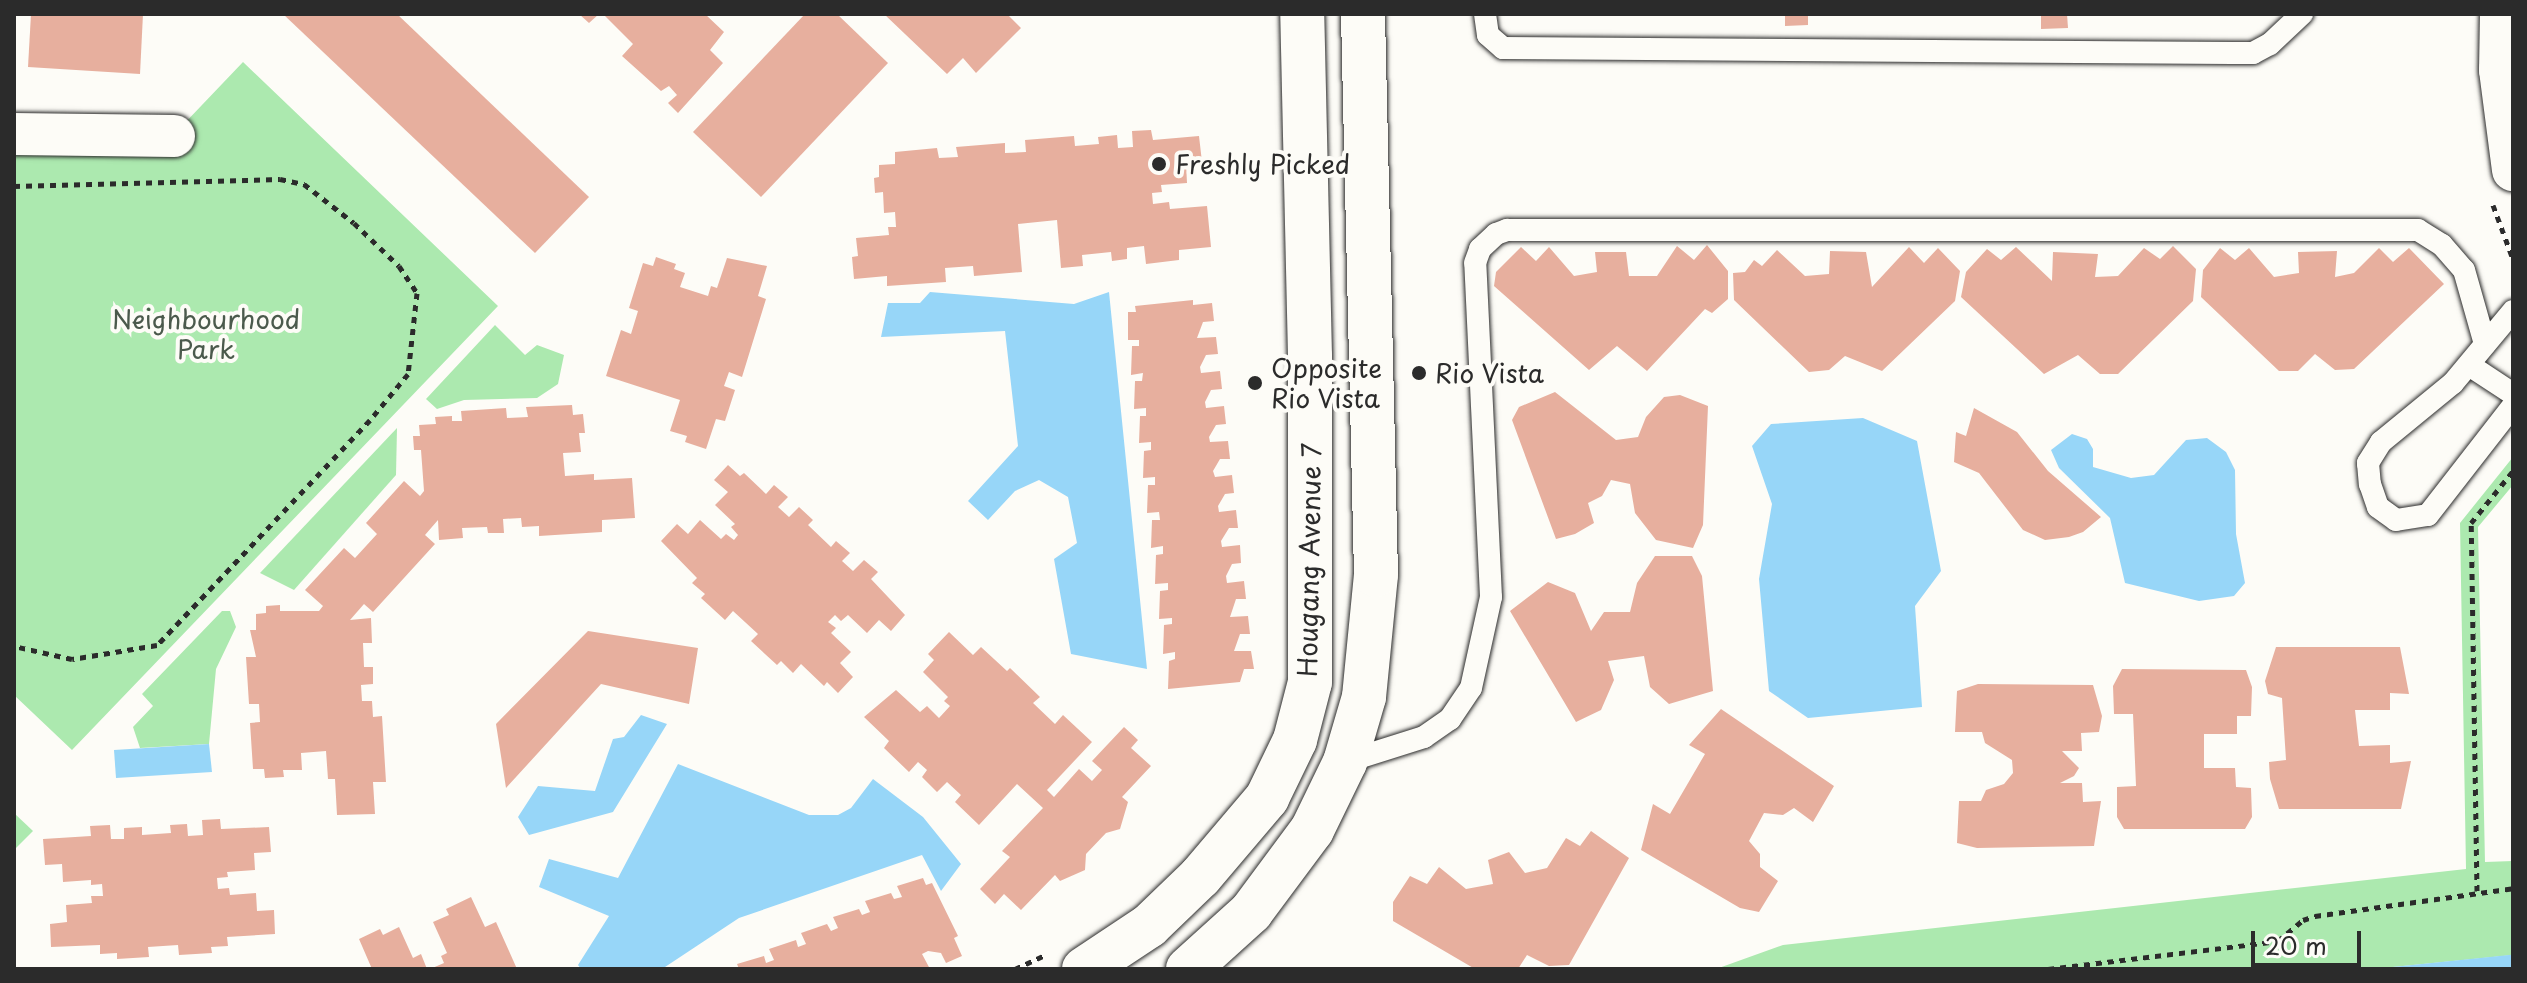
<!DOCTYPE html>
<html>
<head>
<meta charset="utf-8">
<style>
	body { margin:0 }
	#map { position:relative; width:2527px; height:983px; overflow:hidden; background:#fdfcf7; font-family:"Playpen Sans",sans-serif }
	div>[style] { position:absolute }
	.green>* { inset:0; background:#ace9af }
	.water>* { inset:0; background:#97d6f8 }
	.building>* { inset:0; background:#e7af9e }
	.path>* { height:5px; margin-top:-2.5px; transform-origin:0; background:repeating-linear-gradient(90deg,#2b2b2b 0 6px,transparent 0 12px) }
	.roads { filter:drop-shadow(0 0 2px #2b2b2b) drop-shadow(0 0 2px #2b2b2b) }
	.lane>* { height:22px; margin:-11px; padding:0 11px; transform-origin:11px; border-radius:11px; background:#fdfcf7 }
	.street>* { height:42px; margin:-21px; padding:0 21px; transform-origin:21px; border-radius:21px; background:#fdfcf7 }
	.secondary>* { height:44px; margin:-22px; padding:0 22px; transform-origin:22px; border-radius:22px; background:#fdfcf7 }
	.dots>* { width:22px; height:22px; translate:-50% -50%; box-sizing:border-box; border:4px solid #fdfcf7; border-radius:50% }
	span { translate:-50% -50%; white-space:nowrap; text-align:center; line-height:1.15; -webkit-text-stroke:8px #fdfcf7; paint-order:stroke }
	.poi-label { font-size:26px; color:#2b2b2b }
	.left { translate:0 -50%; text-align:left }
	.park-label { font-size:26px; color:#4b5a4c }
	.street-label { font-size:26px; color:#2b2b2b }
	.frame { position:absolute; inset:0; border:16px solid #2b2b2b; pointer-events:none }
	.scale { position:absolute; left:2251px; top:931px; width:110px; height:36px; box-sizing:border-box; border:4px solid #2b2b2b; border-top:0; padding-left:10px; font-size:24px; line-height:28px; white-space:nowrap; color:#2b2b2b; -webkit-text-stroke:6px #fdfcf7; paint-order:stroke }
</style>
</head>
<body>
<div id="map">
	<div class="green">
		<i style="clip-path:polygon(243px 62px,498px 306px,72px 750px,14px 695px,14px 152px,160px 149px)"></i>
		<i style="clip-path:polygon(495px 325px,525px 355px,537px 345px,564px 355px,558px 384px,537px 398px,464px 400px,437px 409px,426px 399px)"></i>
		<i style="clip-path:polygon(397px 428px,396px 475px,294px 590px,260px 573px)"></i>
		<i style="clip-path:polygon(2513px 457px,2513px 485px,2478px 527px,2485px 862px,2513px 861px,2513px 955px,2373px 969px,1716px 969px,1783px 945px,2466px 869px,2460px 523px)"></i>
		<i style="clip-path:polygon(222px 611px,230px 611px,236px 627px,216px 669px,209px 744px,140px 748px,133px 727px,153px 706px,142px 694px)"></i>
		<i style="clip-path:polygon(14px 813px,33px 831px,14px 850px)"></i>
	</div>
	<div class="water">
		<i style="clip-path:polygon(930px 292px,1074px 304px,1109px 292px,1147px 669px,1071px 654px,1054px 559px,1077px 543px,1068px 497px,1039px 480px,1015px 491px,988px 520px,968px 501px,1018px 446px,1005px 331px,881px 337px,888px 303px,920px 303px)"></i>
		<i style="clip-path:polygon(1863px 418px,1917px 441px,1941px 571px,1915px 606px,1922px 707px,1808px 718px,1769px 691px,1759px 579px,1772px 504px,1752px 446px,1771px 424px)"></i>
		<i style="clip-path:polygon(2072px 434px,2087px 439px,2093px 449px,2093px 467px,2131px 478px,2154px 475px,2186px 440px,2207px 438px,2226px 452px,2235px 470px,2236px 534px,2245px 583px,2234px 596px,2199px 601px,2125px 583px,2110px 518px,2059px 468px,2051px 450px)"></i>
		<i style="clip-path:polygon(641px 715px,667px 724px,613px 812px,529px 835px,518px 817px,538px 786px,595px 791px,613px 739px,624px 737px)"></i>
		<i style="clip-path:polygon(209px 744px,212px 772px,116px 778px,114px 750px)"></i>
		<i style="clip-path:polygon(678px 764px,809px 815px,838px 815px,851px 808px,873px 779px,923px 817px,961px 864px,941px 891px,922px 855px,739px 918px,662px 969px,581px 969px,578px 965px,609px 916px,539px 887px,549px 859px,618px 878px)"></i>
		<i style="clip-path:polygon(2509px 955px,2513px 955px,2513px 969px,2373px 969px)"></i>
	</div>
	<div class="building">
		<i style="clip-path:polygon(31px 14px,143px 14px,140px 74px,28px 67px)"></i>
		<i style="clip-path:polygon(283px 14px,397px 14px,589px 197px,535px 253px)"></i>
		<i style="clip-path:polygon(579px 14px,599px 14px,589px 23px)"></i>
		<i style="clip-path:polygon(603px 14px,705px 14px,724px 32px,710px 50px,723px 63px,678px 113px,668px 103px,677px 95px,669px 86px,661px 91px,622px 56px,633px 44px)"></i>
		<i style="clip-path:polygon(805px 14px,837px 14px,888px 63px,761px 197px,693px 132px)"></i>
		<i style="clip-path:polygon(884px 14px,1007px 14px,1021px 28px,976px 73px,963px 58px,947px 74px)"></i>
		<i style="clip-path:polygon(1785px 14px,1808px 14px,1808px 25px,1785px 26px)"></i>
		<i style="clip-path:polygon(2041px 14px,2067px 14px,2068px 28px,2041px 29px)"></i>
		<i style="clip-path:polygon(1151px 130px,1153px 140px,1199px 136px,1202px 162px,1186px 163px,1187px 183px,1161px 185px,1162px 192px,1152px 193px,1153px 204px,1169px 202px,1170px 209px,1207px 206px,1211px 247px,1179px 250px,1179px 260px,1146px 264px,1144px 246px,1127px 248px,1127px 259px,1112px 261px,1111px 252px,1082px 255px,1083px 266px,1061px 268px,1057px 220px,1018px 224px,1022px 272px,974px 276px,973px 266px,945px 268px,946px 282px,887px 286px,887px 276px,854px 279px,852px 257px,858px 256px,856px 238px,889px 235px,888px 227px,896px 227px,895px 212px,884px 213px,883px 192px,875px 193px,874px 178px,879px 177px,879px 165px,895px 164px,895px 152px,937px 148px,939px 158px,958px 157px,956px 147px,1005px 143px,1005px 153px,1026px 152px,1025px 140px,1074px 136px,1075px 146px,1099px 144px,1098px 137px,1117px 135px,1118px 148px,1133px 147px,1132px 131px)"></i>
		<i style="clip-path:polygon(1707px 245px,1728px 271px,1728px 299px,1712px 313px,1705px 309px,1647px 371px,1617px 346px,1589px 370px,1494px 286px,1496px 272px,1521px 247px,1536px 261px,1549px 247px,1574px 276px,1597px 272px,1595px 252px,1626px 252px,1629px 276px,1657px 276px,1677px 246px,1694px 260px)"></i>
		<i style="clip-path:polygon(2173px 246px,2196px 269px,2193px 301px,2118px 374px,2100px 374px,2078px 355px,2044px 374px,1961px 297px,1966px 272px,1987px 249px,2001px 260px,2016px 247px,2052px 281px,2053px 252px,2098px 254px,2095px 277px,2118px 276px,2144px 248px,2160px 259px)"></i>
		<i style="clip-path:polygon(1909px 247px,1924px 263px,1938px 248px,1960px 271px,1955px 301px,1882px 371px,1845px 356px,1829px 370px,1809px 372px,1734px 300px,1733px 273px,1745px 272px,1754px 260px,1762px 266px,1777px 250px,1805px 276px,1829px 274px,1830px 251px,1866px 252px,1872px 287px)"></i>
		<i style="clip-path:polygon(2220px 248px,2235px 260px,2249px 248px,2274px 277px,2299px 273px,2298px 252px,2337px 251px,2335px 277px,2354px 273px,2379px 248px,2393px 262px,2409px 248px,2444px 284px,2354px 369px,2335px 370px,2315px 354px,2298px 371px,2279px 371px,2201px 297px,2203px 270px)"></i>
		<i style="clip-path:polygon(656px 257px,676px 264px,674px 269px,685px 273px,680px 287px,708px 296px,711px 286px,717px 288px,727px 258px,767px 266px,758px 296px,766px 299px,742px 377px,729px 372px,724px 386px,735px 390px,725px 421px,716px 419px,706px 449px,685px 442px,687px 436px,670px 431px,680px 400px,606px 376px,621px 330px,631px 334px,638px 311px,629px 308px,643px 263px,653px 266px)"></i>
		<i style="clip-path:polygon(1193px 300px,1193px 305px,1212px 303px,1214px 321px,1203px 322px,1197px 338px,1216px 337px,1218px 354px,1206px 355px,1200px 367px,1201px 373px,1220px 371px,1222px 389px,1211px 390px,1205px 402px,1206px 408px,1224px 406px,1226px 424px,1216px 425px,1209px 437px,1210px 442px,1228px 441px,1230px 459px,1220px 459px,1213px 471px,1215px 477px,1232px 475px,1234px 493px,1225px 494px,1218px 506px,1219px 512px,1236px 510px,1238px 528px,1229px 528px,1221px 541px,1222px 547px,1240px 545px,1241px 563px,1232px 564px,1226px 576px,1227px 583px,1244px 581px,1246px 599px,1236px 599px,1230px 617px,1248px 616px,1250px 634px,1240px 634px,1234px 651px,1251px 651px,1254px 669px,1244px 669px,1240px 682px,1168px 689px,1169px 661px,1175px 659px,1175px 652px,1163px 654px,1164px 625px,1172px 624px,1172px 618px,1159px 619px,1160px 591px,1168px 590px,1168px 583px,1155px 584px,1156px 555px,1163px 554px,1163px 546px,1151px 548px,1152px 520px,1160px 520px,1159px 512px,1147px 513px,1148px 485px,1155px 485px,1155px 477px,1143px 478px,1144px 451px,1151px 450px,1151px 442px,1139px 443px,1140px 416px,1146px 416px,1146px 408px,1134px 409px,1135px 381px,1142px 381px,1143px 373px,1131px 375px,1132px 346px,1139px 346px,1139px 340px,1128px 340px,1128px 312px,1136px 312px,1135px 306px)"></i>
		<i style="clip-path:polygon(1555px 392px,1616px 440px,1638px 437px,1646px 417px,1664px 397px,1680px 395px,1708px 406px,1703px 525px,1693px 548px,1656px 540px,1635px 513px,1630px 484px,1611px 480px,1602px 496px,1588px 503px,1594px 523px,1575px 534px,1556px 539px,1512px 420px,1519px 407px)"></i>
		<i style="clip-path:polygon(572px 405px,573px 415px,583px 414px,585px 433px,579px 433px,581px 452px,563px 453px,565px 476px,594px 474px,594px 480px,632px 478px,635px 518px,602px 520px,602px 532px,539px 536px,539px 526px,522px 527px,521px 518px,503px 519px,504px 533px,488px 533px,487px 527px,462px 528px,463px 538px,439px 540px,438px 520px,425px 535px,435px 544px,373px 612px,364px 604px,350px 620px,371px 618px,372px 643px,363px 643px,364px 667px,373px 667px,373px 684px,361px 685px,362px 701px,372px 701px,373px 717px,382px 716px,386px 782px,373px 782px,375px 814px,337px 815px,335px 779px,328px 779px,326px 751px,301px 753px,302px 770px,283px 770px,284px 777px,265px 778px,264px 769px,253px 769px,250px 723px,260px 722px,259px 704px,249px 704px,246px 657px,256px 657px,250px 630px,256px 630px,256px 614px,266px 613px,266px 606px,280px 605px,280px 611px,319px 611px,323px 606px,305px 590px,344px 548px,355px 558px,377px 534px,366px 523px,404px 481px,420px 496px,424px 491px,421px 450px,414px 450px,413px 436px,420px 436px,419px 425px,436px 424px,435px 417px,452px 416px,452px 421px,462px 421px,461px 411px,506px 408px,507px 418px,528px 417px,526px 407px)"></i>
		<i style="clip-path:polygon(1974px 408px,2017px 432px,2048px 471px,2101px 517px,2083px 532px,2069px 537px,2045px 540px,2023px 530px,1979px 473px,1954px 462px,1956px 432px,1966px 436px)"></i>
		<i style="clip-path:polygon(728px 465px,740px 476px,744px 473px,766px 494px,774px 485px,788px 497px,778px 507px,789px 517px,799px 507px,813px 520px,808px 525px,831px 547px,836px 541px,850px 553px,842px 561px,853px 571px,864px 560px,878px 572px,871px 579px,905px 615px,891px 631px,879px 620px,867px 633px,848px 615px,841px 621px,835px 615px,828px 622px,836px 628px,831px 633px,851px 652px,840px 663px,853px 677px,838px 693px,827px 682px,824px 686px,801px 664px,793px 673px,781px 661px,777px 665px,751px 641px,758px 634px,733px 611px,725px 620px,701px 598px,705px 594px,692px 583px,697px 578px,661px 541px,677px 524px,688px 534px,700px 520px,721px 539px,726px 534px,734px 540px,738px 535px,731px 527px,735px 524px,715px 505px,728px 492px,714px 480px)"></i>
		<i style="clip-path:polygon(1655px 556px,1692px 556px,1702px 576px,1713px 691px,1669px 704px,1650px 687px,1644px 656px,1608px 661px,1614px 680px,1601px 710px,1576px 722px,1510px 611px,1548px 582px,1575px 593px,1591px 631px,1604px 612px,1630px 612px,1637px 583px)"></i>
		<i style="clip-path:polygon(588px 631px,698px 648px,689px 704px,601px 684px,506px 788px,496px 724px)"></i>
		<i style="clip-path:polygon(949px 632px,973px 655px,981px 647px,1007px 671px,1010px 668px,1040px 697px,1033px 703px,1055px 724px,1063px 715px,1092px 742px,1047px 790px,1054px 797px,1079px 769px,1092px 781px,1102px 770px,1092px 761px,1124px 727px,1138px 740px,1131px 748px,1151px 766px,1122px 797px,1128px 802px,1120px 829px,1106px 833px,1086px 854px,1085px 870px,1060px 881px,1055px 875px,1021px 910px,1004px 894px,995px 904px,980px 889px,1010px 857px,1002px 851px,1043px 808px,1017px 784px,979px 825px,955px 802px,961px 795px,947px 782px,937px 792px,922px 777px,927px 770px,918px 762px,909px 772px,884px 748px,889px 741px,864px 717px,896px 690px,920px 712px,927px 706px,939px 718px,950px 706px,944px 701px,948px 697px,923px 672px,934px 660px,928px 654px)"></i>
		<i style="clip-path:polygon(2276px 647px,2400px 647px,2409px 694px,2390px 693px,2390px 710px,2355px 710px,2359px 746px,2390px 745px,2390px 763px,2411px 761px,2401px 809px,2279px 809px,2270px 779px,2269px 762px,2286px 760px,2282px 698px,2268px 694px,2265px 681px)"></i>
		<i style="clip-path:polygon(2122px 669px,2246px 670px,2252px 687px,2251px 716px,2237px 716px,2237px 734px,2204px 734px,2204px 768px,2235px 768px,2236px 787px,2251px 788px,2252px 817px,2245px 829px,2124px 829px,2117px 817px,2117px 787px,2136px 786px,2133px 714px,2114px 714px,2113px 686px)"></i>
		<i style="clip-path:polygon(1978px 684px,2093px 685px,2102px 716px,2099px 732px,2081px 733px,2082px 751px,2062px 751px,2079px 768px,2074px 776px,2060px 783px,2082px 783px,2083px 802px,2101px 801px,2094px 846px,1977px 848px,1957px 843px,1959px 801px,1981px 801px,1986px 790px,2004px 784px,2013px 773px,2012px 760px,1985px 743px,1982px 732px,1955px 732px,1957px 691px)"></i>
		<i style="clip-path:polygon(1721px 709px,1834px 786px,1813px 822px,1794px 808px,1783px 815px,1764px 813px,1749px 841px,1760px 854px,1760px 867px,1778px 881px,1759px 912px,1740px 908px,1641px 850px,1653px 804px,1670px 814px,1705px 754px,1689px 745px)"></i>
		<i style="clip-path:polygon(220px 819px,221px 829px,269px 827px,271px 852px,254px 853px,255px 870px,227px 872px,228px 877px,217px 878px,218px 889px,229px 888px,230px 895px,256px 893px,257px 911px,274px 910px,275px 934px,227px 937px,228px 946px,211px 947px,212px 953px,179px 955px,178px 945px,148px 947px,149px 957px,117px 959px,117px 953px,100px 954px,100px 945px,51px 947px,50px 924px,67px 922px,66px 905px,92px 903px,91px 896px,103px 896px,102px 884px,91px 885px,91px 880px,63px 882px,62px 864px,45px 865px,43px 839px,91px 836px,90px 826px,110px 825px,111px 839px,124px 839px,124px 828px,142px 827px,142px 835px,171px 833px,170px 825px,187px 824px,188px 836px,203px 835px,202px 820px)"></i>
		<i style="clip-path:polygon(1591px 831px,1629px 858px,1569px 965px,1549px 966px,1527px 955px,1518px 969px,1475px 969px,1393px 921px,1393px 902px,1410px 876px,1427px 884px,1439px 867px,1466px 889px,1493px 884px,1488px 860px,1509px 852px,1525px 873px,1547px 868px,1566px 838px,1580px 846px)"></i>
		<i style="clip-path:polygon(923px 878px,926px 885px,932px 883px,958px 936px,954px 938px,962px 956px,946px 963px,941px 953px,928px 951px,922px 954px,930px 969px,739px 969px,737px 964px,764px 956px,766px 963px,774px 960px,769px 949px,796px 940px,798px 947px,806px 944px,801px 933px,827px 924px,831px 931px,838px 928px,833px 917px,859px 909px,862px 915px,870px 912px,865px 901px,891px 893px,894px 899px,902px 897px,897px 886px)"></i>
		<i style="clip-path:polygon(471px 897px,485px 927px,496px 922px,517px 969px,430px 969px,444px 963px,441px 956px,447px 953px,433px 922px,449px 915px,446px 909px)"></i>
		<i style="clip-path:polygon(399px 927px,413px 958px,421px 954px,427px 969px,372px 969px,359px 939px,380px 929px,383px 935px)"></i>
	</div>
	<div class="path">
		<i style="left:14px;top:186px;width:266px;rotate:-1.5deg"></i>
		<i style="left:280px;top:179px;width:25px;rotate:12deg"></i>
		<i style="left:304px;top:184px;width:63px;rotate:38deg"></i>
		<i style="left:354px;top:223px;width:62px;rotate:43.7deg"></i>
		<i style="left:399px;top:266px;width:32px;rotate:56deg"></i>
		<i style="left:417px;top:293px;width:81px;rotate:96.3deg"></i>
		<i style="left:408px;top:374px;width:60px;rotate:129.6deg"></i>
		<i style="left:370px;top:420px;width:310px;rotate:133.4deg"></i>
		<i style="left:157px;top:645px;width:86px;rotate:170.6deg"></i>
		<i style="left:72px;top:659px;width:59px;rotate:-167.4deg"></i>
		<i style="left:2493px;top:205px;width:58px;rotate:69.7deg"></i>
		<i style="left:2477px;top:891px;width:368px;rotate:-90.9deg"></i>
		<i style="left:2471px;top:523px;width:67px;rotate:-51.1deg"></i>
		<i style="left:1015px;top:969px;width:35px;rotate:-25deg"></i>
		<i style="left:2048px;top:969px;width:232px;rotate:-6.9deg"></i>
		<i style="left:2278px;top:941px;width:33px;rotate:-40deg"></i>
		<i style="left:2303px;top:920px;width:13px;rotate:-18deg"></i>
		<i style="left:2315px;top:916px;width:200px;rotate:-8deg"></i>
	</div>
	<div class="roads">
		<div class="lane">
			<i style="left:1485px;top:14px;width:21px;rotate:82deg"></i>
			<i style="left:1488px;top:35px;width:20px;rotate:41deg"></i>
			<i style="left:1503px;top:48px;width:730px;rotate:0.39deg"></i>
			<i style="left:2233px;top:53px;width:20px"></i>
			<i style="left:2253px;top:53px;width:19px;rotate:-28deg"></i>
			<i style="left:2270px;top:44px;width:44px;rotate:-43.2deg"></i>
			<i style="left:2513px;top:311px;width:94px;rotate:129.8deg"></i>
			<i style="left:2453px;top:383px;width:93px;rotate:140.7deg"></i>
			<i style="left:2381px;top:442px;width:25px;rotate:122deg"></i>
			<i style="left:2368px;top:463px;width:21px;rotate:85deg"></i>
			<i style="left:2370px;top:484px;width:24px;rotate:71deg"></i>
			<i style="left:2378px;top:507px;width:22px;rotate:36deg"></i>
			<i style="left:2396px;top:520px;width:32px;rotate:-9deg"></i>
			<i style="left:2428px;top:515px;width:138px;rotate:-52.1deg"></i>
			<i style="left:2469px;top:365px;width:53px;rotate:33.4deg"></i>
			<i style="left:1345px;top:762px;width:83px;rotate:-17.6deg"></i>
			<i style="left:1424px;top:737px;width:32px;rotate:-35deg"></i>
			<i style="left:1450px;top:719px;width:37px;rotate:-56deg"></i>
			<i style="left:1471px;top:688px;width:93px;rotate:-77.6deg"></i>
			<i style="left:1491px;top:597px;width:334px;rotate:-92.7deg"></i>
			<i style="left:1475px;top:263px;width:15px;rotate:-70deg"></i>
			<i style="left:1480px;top:249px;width:22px;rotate:-43deg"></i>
			<i style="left:1496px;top:234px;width:12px;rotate:-20deg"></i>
			<i style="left:1507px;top:230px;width:911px"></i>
			<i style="left:2418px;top:230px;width:28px;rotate:32deg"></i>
			<i style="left:2442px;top:245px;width:33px;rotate:49deg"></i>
			<i style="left:2464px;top:270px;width:77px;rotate:74.2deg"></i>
		</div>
		<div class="street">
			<i style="left:2501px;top:14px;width:56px;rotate:91deg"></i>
			<i style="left:2500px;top:70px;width:101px;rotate:82.6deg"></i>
			<i style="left:14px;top:134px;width:160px;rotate:0.7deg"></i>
		</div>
		<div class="secondary">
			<i style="left:1084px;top:969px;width:78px;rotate:-33.5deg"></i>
			<i style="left:1149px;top:926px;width:71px;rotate:-43.9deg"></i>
			<i style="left:1200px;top:877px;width:104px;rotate:-49.7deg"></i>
			<i style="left:1267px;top:798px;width:64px;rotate:-64.2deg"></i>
			<i style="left:1295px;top:740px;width:60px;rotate:-75.5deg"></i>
			<i style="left:1310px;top:682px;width:326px;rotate:-90deg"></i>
			<i style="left:1310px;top:356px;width:342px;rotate:-91.3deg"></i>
			<i style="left:1188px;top:969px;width:85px;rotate:-42.1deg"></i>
			<i style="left:1251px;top:912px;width:102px;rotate:-53.4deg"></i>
			<i style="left:1312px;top:830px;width:76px;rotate:-64.1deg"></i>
			<i style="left:1345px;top:762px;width:68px;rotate:-73.7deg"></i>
			<i style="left:1364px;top:697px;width:123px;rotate:-84.4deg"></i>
			<i style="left:1376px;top:575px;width:561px;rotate:-91.33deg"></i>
		</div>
	</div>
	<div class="dots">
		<i style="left:1159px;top:164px;background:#2b2b2b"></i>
		<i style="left:1419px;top:373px;background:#2b2b2b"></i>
		<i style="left:1255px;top:383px;background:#2b2b2b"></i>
	</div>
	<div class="poi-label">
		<span class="left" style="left:1175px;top:164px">Freshly Picked</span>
		<span class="left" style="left:1271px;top:383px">Opposite<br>Rio Vista</span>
		<span class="left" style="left:1435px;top:373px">Rio Vista</span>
	</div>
	<div class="park-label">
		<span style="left:206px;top:334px">Neighbourhood<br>Park</span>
	</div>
	<div class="street-label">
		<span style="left:1309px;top:560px;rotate:-89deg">Hougang Avenue 7</span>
	</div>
	<div class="frame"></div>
	<div class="scale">20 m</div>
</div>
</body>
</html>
